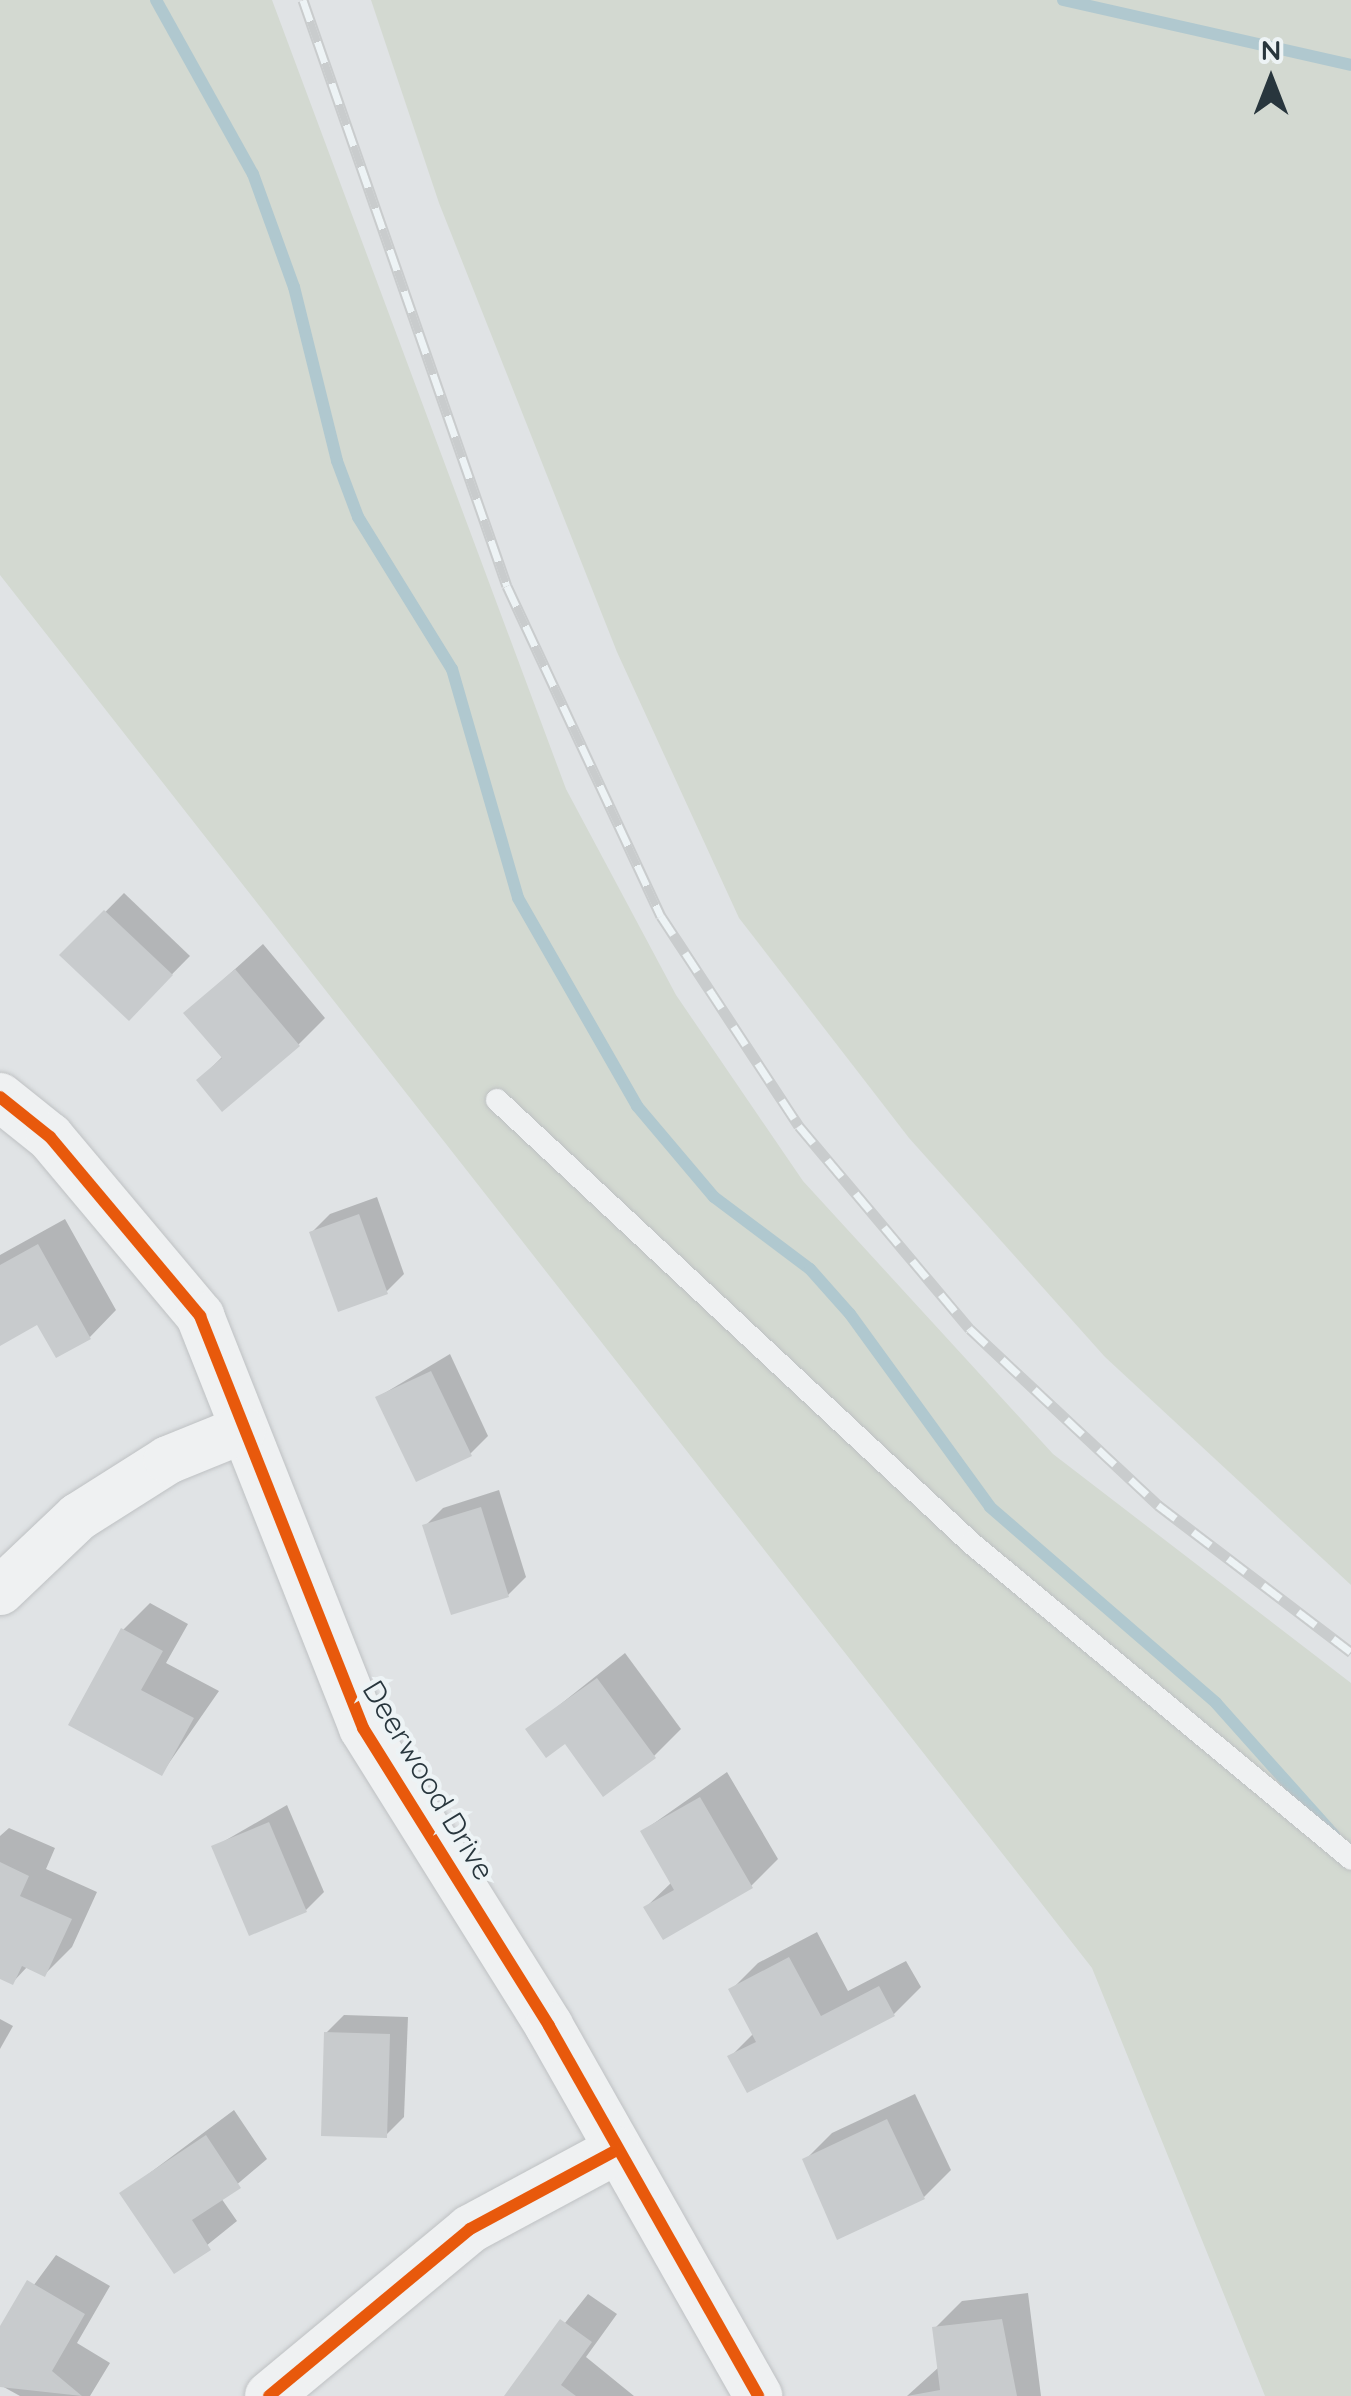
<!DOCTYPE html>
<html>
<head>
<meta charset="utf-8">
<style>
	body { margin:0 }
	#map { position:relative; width:1351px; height:2396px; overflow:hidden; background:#e0e3e5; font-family:Quicksand,sans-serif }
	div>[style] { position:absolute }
	.green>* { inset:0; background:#d3d9d1 }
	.shadow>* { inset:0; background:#0003 }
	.stream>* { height:12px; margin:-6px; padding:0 6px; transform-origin:6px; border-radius:6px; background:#b0c8cf }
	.building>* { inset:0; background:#c8cbcd }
	.roads { filter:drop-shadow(0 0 2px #bec1c3) drop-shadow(0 0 2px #bec1c3) }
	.lane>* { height:22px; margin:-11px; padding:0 11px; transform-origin:11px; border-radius:11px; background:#eff1f2 }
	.street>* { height:48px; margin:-24px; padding:0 24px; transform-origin:24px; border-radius:24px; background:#eff1f2 }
	.rail>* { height:11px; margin-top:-5.5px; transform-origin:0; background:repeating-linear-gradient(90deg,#edf3f5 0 22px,#c9cccd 0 44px); box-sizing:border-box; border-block:2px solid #c9cccd }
	.cycleway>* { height:12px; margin:-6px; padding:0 6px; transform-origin:6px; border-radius:6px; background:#e8590c }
	span { translate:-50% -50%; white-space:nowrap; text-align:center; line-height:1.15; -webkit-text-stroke:9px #edf3f5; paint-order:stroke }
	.street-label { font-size:30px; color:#28363d }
	.north { position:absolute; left:1221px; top:30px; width:100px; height:100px; -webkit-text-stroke:8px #edf3f5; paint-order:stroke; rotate:0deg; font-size:28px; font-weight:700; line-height:40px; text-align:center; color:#28363d }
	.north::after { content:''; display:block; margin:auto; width:35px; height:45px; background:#28363d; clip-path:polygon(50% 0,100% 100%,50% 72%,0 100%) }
</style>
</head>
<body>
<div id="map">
	<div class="green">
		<i style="clip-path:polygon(0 0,272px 0,566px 789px,676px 995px,803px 1181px,1053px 1454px,1351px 1683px,1351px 2396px,1265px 2396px,1092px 1968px,0 575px)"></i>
		<i style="clip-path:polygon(371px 0,1351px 0,1351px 1585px,1105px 1357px,909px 1138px,739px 918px,617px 652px,439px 203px)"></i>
	</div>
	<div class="shadow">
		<i style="clip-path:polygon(124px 893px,190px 956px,129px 1018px,63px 955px)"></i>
		<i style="clip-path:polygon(263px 944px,325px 1018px,298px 1045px,199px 1080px,223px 1056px,186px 1013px)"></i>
		<i style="clip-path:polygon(377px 1197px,404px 1274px,386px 1292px,312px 1232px,330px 1214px)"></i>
		<i style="clip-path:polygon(65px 1219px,116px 1310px,90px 1337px,38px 1322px,0 1343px,0 1255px)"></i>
		<i style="clip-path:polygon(450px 1354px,488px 1436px,470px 1454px,378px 1397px)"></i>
		<i style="clip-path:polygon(499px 1490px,526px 1577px,508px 1595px,425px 1526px,443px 1508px)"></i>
		<i style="clip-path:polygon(150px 1603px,188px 1624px,166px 1663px,219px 1691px,162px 1773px,123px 1630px)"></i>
		<i style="clip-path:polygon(625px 1653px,681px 1729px,654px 1756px,528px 1730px)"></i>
		<i style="clip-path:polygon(727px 1772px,778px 1859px,751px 1886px,646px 1907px,672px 1882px,643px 1831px)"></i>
		<i style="clip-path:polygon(287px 1805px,324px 1892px,306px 1910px,214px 1847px)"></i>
		<i style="clip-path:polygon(9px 1828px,55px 1848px,46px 1869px,97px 1892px,72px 1947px,45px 1974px,28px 1966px,13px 1982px,0 1976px,0 1836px)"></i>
		<i style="clip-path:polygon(817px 1932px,848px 1991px,906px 1961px,921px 1987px,894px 2014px,730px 2057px,754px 2033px,731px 1990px,758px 1963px)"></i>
		<i style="clip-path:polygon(344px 2015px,408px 2017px,404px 2117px,386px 2135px,326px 2033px)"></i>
		<i style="clip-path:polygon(0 2019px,13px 2026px,0 2049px)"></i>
		<i style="clip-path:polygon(915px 2094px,951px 2170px,924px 2197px,805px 2160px,832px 2133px)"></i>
		<i style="clip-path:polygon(234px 2110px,267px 2159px,221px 2198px,237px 2221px,175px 2271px,123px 2193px)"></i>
		<i style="clip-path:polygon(56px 2255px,110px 2286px,77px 2343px,110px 2363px,90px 2396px,20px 2396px,0 2385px,0 2331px)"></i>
		<i style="clip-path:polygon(1028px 2293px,1041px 2396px,907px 2396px,939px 2367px,935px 2328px,962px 2301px)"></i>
		<i style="clip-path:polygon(588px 2294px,617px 2314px,586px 2357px,634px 2396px,507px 2396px)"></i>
	</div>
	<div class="stream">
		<i style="left:156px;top:0;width:199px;rotate:60.9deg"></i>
		<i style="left:253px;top:174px;width:120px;rotate:70.1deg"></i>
		<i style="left:294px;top:287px;width:179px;rotate:76.1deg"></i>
		<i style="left:337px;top:461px;width:60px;rotate:69.4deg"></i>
		<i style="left:358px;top:517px;width:179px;rotate:58.3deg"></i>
		<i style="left:452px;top:669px;width:238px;rotate:73.9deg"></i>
		<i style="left:518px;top:898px;width:240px;rotate:60.2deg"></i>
		<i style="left:637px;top:1106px;width:119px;rotate:49.8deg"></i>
		<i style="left:714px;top:1197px;width:120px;rotate:36.9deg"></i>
		<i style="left:810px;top:1269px;width:60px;rotate:48.4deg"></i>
		<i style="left:850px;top:1314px;width:238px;rotate:54deg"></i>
		<i style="left:990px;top:1507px;width:299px;rotate:40.9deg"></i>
		<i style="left:1216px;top:1703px;width:177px;rotate:48.2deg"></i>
		<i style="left:1063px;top:0;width:295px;rotate:12.7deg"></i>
	</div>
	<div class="building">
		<i style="clip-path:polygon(104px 910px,173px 975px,129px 1021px,59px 955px)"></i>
		<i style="clip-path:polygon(235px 969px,300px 1046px,222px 1112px,196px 1080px,222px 1058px,183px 1013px)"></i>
		<i style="clip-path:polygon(359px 1214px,388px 1294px,338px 1312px,309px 1232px)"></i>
		<i style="clip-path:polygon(38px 1244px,91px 1339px,56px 1358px,37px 1325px,0 1346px,0 1265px)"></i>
		<i style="clip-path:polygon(431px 1371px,472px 1456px,416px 1482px,375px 1397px)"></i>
		<i style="clip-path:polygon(481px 1507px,509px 1597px,451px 1615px,422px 1525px)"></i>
		<i style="clip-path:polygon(121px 1628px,163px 1651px,141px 1690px,194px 1718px,162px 1776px,68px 1725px)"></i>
		<i style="clip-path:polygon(597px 1678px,656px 1758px,603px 1797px,565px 1744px,546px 1758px,525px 1729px)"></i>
		<i style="clip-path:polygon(700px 1797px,753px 1888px,663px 1940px,643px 1907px,674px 1890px,640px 1831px)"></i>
		<i style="clip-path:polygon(269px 1822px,307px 1912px,249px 1936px,211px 1846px)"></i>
		<i style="clip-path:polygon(0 1862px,29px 1876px,20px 1896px,72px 1919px,45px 1977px,22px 1966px,13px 1985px,0 1979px)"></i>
		<i style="clip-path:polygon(789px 1957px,821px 2016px,879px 1986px,895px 2016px,747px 2093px,727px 2056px,756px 2042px,728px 1989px)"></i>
		<i style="clip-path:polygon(324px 2032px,390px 2034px,387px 2138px,321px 2136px)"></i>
		<i style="clip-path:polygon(887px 2119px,925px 2199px,837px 2240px,802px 2159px)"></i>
		<i style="clip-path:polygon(206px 2135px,241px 2188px,192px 2220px,211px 2250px,174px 2274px,119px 2193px)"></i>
		<i style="clip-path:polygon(27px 2280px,85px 2314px,52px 2371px,82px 2396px,0 2387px,0 2326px)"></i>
		<i style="clip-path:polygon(560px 2319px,592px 2342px,561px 2385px,576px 2396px,504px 2396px)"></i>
		<i style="clip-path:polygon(1002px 2319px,1017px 2396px,907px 2396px,940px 2390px,932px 2327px)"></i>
	</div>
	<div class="roads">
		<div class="lane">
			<i style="left:497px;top:1100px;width:649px;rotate:43.06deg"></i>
			<i style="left:971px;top:1543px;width:494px;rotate:39.7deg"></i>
		</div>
		<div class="street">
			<i style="left:0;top:1097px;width:64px;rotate:38.7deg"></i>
			<i style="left:50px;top:1137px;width:234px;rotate:50deg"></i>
			<i style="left:200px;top:1316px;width:443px;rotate:68.4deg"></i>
			<i style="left:363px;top:1728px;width:351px;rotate:58deg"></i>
			<i style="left:549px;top:2026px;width:425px;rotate:60.5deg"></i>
			<i style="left:0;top:1591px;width:108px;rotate:-43.5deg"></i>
			<i style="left:78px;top:1517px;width:107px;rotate:-32.3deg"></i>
			<i style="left:168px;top:1460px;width:80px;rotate:-22.1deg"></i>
			<i style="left:269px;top:2396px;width:261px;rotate:-39.7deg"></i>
			<i style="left:470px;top:2229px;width:165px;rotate:-28.3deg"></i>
		</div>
	</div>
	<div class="rail">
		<i style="left:303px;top:0;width:620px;rotate:70.81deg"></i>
		<i style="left:507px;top:586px;width:364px;rotate:65deg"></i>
		<i style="left:661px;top:916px;width:251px;rotate:56.7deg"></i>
		<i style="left:799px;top:1126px;width:265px;rotate:49.9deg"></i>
		<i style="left:970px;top:1329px;width:258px;rotate:43.1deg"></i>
		<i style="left:1158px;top:1505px;width:243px;rotate:37.3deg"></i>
	</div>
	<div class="cycleway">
		<i style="left:0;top:1097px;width:64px;rotate:38.7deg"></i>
		<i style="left:50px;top:1137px;width:234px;rotate:50deg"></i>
		<i style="left:200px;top:1316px;width:443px;rotate:68.4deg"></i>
		<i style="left:363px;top:1728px;width:351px;rotate:58deg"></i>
		<i style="left:549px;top:2026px;width:425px;rotate:60.5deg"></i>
		<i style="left:269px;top:2396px;width:261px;rotate:-39.7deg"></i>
		<i style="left:470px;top:2229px;width:165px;rotate:-28.3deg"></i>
	</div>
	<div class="street-label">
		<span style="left:429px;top:1780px;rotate:59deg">Deerwood Drive</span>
	</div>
	<div class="north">N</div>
</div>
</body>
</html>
